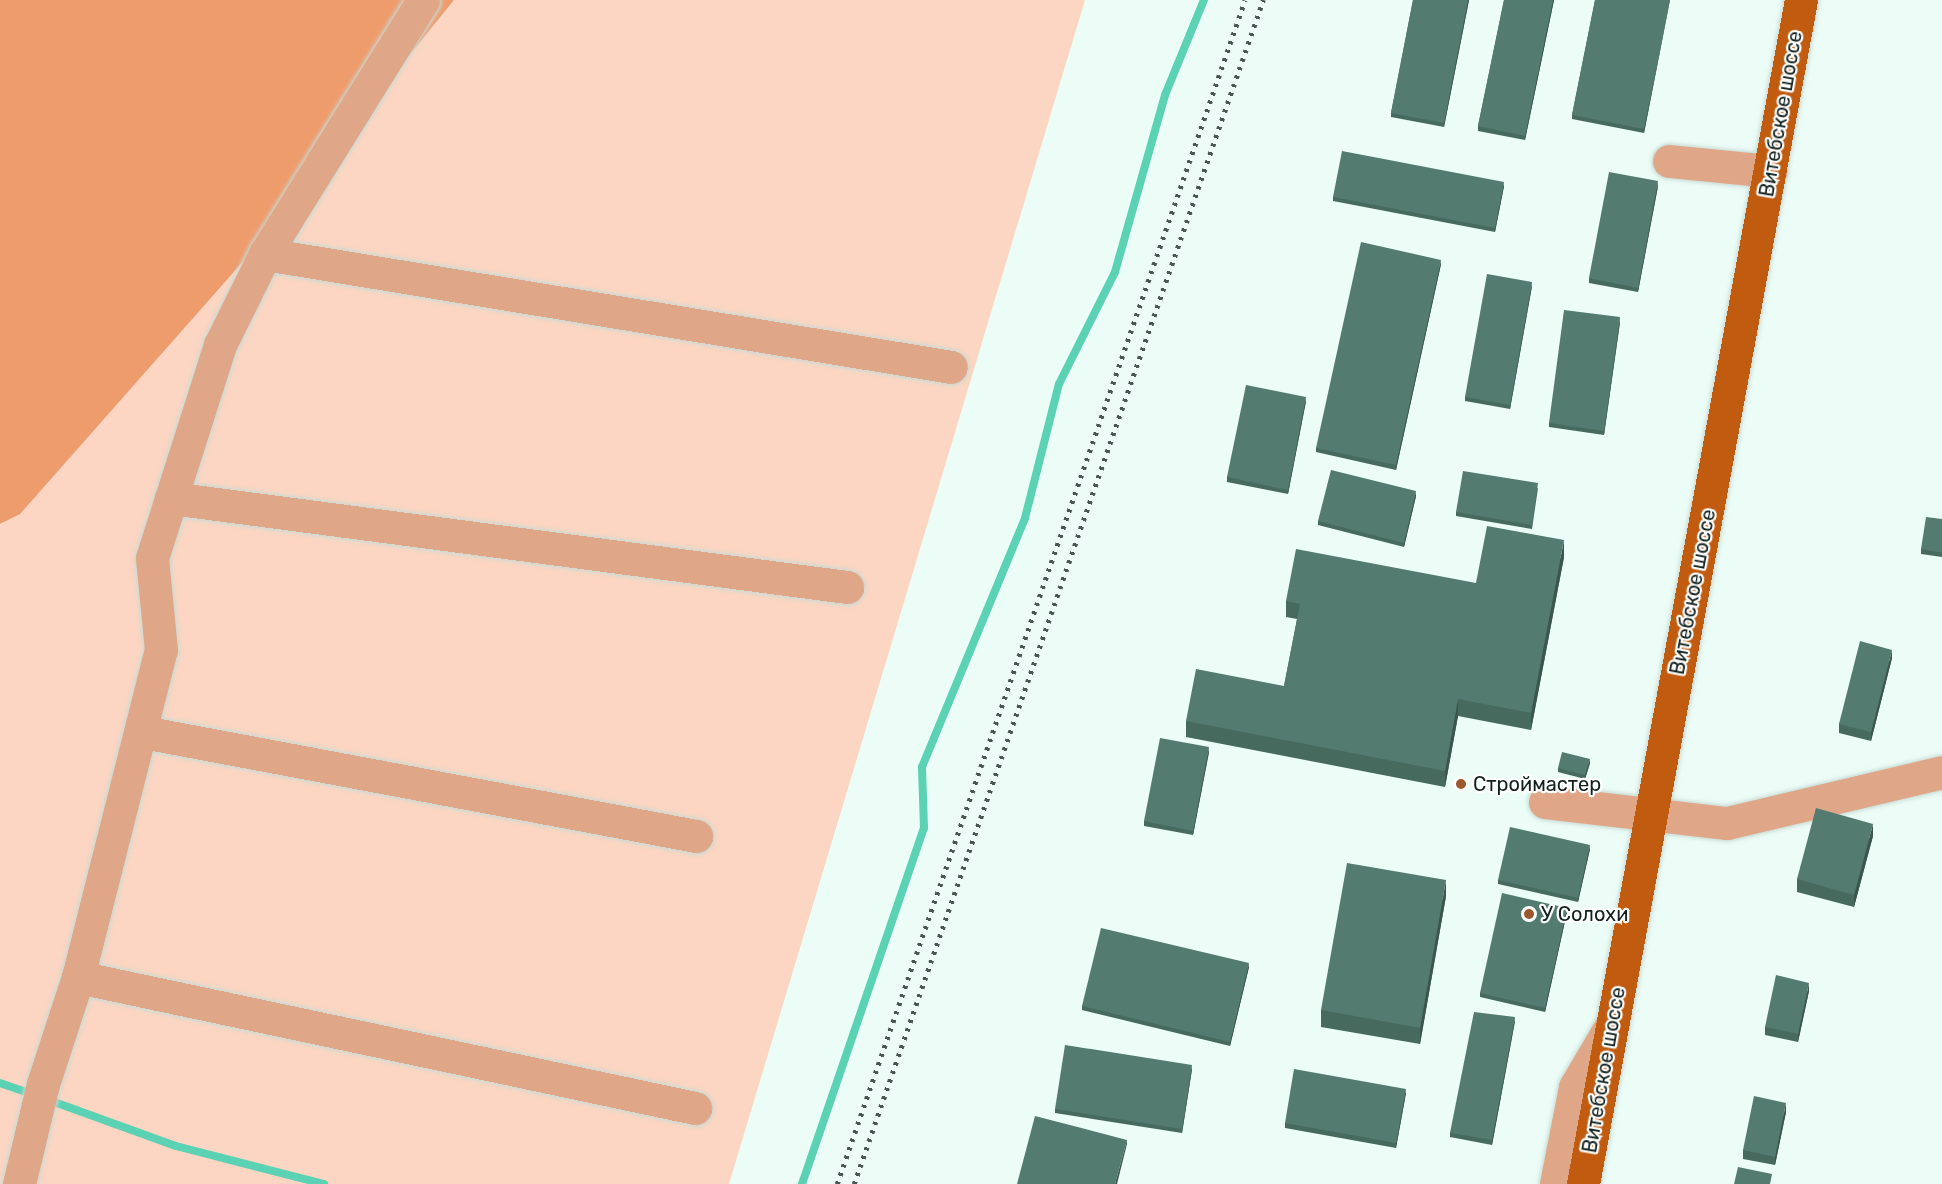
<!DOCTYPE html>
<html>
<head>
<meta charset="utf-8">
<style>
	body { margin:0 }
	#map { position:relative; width:1942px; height:1184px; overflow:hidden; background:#ecfdf7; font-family:Rubik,sans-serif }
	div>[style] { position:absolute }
	.green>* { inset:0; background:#fcd6c2 }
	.forest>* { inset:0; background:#ef9c6d }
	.stream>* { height:8px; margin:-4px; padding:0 4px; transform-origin:4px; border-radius:4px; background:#5ad2b3 }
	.roads { filter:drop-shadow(0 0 2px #c9dad4) drop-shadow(0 0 2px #c9dad4) }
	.minor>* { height:33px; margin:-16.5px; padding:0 16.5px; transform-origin:16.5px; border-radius:16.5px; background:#dfa687 }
	.major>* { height:33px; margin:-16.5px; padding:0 16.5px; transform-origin:16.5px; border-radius:16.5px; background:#c15b0f }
	.rail>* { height:4.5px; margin-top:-2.25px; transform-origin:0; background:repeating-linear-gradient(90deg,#475853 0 3px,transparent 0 9px) }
	.wall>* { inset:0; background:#476a5f }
	.shaded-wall>* { inset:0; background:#3a564e }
	.building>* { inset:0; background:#537b6f }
	.dots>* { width:16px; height:16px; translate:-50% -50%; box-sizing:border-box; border:3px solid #fff; border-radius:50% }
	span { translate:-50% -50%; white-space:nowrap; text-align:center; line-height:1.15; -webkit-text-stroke:4.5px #fff; paint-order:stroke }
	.street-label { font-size:20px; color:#10201c }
	.poi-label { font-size:20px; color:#10201c }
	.left { translate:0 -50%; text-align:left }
</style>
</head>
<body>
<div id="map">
	<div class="green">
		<i style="clip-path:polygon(454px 0,1085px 0,729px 1184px,0 1184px,0 524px,20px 513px,240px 265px)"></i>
	</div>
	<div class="forest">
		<i style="clip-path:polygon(0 0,454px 0,240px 265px,20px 514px,0 524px)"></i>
	</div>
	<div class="stream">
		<i style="left:0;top:1083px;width:36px;rotate:19deg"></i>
		<i style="left:46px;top:1099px;width:138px;rotate:19.9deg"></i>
		<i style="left:176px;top:1146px;width:153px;rotate:14.4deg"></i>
		<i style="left:802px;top:1184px;width:376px;rotate:-71.1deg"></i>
		<i style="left:924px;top:828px;width:61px;rotate:-91.9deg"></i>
		<i style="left:922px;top:767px;width:269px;rotate:-67.5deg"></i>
		<i style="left:1025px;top:518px;width:138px;rotate:-75.8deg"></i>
		<i style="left:1059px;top:384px;width:125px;rotate:-63.4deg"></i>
		<i style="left:1115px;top:272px;width:184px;rotate:-74.2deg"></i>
		<i style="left:1165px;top:95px;width:103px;rotate:-67.7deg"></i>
	</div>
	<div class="roads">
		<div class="minor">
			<i style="left:1669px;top:161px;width:102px;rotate:5.6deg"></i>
			<i style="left:265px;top:254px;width:695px;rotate:9.35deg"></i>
			<i style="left:171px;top:498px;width:682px;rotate:7.5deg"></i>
			<i style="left:143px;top:732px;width:563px;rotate:10.65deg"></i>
			<i style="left:1545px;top:802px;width:183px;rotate:6.6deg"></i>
			<i style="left:1727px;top:823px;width:221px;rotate:-13.3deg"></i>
			<i style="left:78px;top:977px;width:631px;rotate:11.99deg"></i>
			<i style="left:19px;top:1184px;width:103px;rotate:-76.5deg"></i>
			<i style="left:43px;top:1084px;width:113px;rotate:-71.9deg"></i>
			<i style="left:78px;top:977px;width:337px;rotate:-75.8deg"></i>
			<i style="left:161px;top:650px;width:92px;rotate:-95.6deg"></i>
			<i style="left:152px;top:558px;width:224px;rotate:-72.3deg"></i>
			<i style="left:220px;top:345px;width:102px;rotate:-63.7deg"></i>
			<i style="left:265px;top:254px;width:299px;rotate:-58.1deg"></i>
			<i style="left:1556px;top:1184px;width:99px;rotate:-78.9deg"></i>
			<i style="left:1575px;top:1087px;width:71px;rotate:-59.5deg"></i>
		</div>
		<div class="major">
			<i style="left:1583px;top:1184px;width:1204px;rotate:-79.57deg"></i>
		</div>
	</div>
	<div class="rail">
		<i style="left:837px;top:1184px;width:1252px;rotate:-70.99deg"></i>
		<i style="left:854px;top:1184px;width:1253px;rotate:-70.94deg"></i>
	</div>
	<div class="wall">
		<i style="clip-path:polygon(1413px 0,1469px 0,1444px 127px,1391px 117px,1391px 113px)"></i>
		<i style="clip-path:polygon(1504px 0,1554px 0,1525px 140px,1478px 131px,1478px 126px)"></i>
		<i style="clip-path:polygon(1595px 0,1670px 0,1644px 133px,1572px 119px,1572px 115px)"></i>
		<i style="clip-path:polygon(1504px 186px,1495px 232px,1333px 201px,1333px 197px)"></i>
		<i style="clip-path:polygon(1658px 186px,1638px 292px,1589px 283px,1589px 278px)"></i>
		<i style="clip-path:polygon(1441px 264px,1396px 470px,1316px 452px,1316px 448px)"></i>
		<i style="clip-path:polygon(1532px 286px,1510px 409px,1465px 401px,1465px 397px)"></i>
		<i style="clip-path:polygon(1620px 322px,1604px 435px,1549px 427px,1549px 423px)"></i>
		<i style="clip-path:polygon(1306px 401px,1288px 494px,1227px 482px,1227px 477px)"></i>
		<i style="clip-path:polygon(1538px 488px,1532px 529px,1456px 516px,1456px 512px)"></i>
		<i style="clip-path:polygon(1416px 496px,1404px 547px,1318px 525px,1318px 521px)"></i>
		<i style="clip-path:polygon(1942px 519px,1942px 557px,1921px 554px,1921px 549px)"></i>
		<i style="clip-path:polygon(1564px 557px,1531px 730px,1458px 716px,1445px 787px,1186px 737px,1186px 721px,1284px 686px,1297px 619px,1286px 617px,1286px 601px,1476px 583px)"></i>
		<i style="clip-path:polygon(1892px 658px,1871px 741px,1839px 733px,1839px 724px)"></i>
		<i style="clip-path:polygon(1209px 752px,1193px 835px,1144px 826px,1144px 821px)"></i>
		<i style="clip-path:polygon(1590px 763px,1585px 779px,1558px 772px,1558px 768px)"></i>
		<i style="clip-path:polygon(1873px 836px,1854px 907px,1797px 892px,1797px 879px)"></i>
		<i style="clip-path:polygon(1590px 849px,1578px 902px,1498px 884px,1498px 880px)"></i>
		<i style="clip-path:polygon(1446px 896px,1420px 1044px,1321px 1027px,1321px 1010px)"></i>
		<i style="clip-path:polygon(1567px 912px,1545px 1012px,1480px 997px,1480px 993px)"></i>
		<i style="clip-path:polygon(1249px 967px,1230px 1046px,1082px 1010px,1082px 1006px)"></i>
		<i style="clip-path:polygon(1809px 991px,1798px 1042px,1765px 1035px,1765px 1027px)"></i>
		<i style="clip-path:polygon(1515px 1021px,1492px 1145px,1450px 1137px,1450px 1133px)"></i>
		<i style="clip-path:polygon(1192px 1069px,1182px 1133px,1055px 1113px,1055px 1109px)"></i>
		<i style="clip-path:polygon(1406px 1093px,1396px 1148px,1285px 1128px,1285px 1123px)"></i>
		<i style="clip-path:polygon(1786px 1112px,1775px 1165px,1743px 1159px,1743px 1150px)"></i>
	</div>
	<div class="shaded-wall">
		<i style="clip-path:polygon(1468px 0,1469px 0,1444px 127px,1444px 123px)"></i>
		<i style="clip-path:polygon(1553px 0,1554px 0,1525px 140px,1525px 136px)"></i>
		<i style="clip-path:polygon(1670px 0,1644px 133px,1644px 129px)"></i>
		<i style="clip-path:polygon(1658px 181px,1658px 186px,1638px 292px,1638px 288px)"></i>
		<i style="clip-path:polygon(1504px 182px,1504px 186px,1495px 232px,1495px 228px)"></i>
		<i style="clip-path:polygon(1441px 260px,1441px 264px,1396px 470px,1396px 465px)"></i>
		<i style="clip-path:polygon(1532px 282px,1532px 286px,1510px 409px,1510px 405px)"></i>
		<i style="clip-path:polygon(1620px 317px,1620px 322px,1604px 435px,1604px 431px)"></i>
		<i style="clip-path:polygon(1306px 397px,1306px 401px,1288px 494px,1288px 490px)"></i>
		<i style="clip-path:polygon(1416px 491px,1416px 496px,1404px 547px,1404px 543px)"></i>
		<i style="clip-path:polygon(1564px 540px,1564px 557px,1531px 730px,1531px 713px)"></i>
		<i style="clip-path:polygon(1892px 650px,1892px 658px,1871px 741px,1871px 732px)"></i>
		<i style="clip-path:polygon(1458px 699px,1458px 716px,1445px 787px,1445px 771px)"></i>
		<i style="clip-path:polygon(1209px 747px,1209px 752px,1193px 835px,1193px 831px)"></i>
		<i style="clip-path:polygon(1590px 759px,1590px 763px,1585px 779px,1585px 775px)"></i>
		<i style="clip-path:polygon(1873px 824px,1873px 836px,1854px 907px,1854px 895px)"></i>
		<i style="clip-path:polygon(1590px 845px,1590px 849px,1578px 902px,1578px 898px)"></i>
		<i style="clip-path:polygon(1446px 880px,1446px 896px,1420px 1044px,1420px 1028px)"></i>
		<i style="clip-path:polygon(1567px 908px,1567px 912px,1545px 1012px,1545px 1008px)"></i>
		<i style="clip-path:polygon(1249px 963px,1249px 967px,1230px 1046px,1230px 1042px)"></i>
		<i style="clip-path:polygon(1809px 983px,1809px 991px,1798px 1042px,1798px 1034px)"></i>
		<i style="clip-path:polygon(1515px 1017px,1515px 1021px,1492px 1145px,1492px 1140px)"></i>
		<i style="clip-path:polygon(1192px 1065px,1192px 1069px,1182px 1133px,1182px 1129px)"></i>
		<i style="clip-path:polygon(1406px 1089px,1406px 1093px,1396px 1148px,1396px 1143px)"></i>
		<i style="clip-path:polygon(1786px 1103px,1786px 1112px,1775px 1165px,1775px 1157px)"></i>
		<i style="clip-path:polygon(1127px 1140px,1127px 1144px,1117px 1184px,1115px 1184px)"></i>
	</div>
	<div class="building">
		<i style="clip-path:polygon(1413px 0,1468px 0,1444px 123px,1391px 113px)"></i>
		<i style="clip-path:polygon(1504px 0,1553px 0,1525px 136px,1478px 126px)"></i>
		<i style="clip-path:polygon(1595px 0,1670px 0,1644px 129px,1572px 115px)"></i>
		<i style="clip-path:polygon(1342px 151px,1504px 182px,1495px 228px,1333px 197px)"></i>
		<i style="clip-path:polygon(1609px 172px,1658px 181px,1638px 288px,1589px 278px)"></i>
		<i style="clip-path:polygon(1361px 242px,1441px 260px,1396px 465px,1316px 448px)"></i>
		<i style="clip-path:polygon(1487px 274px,1532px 282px,1510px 405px,1465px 397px)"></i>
		<i style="clip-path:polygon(1564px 310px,1620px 317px,1604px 431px,1549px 423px)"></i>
		<i style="clip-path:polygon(1246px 385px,1306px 397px,1288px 490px,1227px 477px)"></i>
		<i style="clip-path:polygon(1331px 470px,1416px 491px,1404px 543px,1318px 521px)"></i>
		<i style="clip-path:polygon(1463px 471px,1538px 483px,1532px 525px,1456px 512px)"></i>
		<i style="clip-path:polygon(1926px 517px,1942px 519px,1942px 553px,1921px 549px)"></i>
		<i style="clip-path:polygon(1487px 526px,1564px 540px,1531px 713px,1458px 699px,1445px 771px,1186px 721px,1196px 669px,1284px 686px,1300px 604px,1286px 601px,1296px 549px,1476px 583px)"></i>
		<i style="clip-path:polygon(1860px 641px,1892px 650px,1871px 732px,1839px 724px)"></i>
		<i style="clip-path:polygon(1160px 738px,1209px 747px,1193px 831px,1144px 821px)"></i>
		<i style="clip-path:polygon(1562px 752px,1590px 759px,1585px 775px,1558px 768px)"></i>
		<i style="clip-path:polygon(1816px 808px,1873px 824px,1854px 895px,1797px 879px)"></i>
		<i style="clip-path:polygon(1510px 827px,1590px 845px,1578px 898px,1498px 880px)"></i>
		<i style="clip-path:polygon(1347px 863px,1446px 880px,1420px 1028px,1321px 1010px)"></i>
		<i style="clip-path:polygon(1502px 893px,1567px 908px,1545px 1008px,1480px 993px)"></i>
		<i style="clip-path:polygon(1101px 928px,1249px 963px,1230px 1042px,1082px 1006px)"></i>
		<i style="clip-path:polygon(1776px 975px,1809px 983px,1798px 1034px,1765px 1027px)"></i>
		<i style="clip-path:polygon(1474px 1012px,1515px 1017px,1492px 1140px,1450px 1133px)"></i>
		<i style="clip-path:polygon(1065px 1045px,1192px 1065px,1182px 1129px,1055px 1109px)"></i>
		<i style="clip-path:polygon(1294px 1069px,1406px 1089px,1396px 1143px,1285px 1123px)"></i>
		<i style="clip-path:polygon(1754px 1096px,1786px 1103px,1775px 1157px,1743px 1150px)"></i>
		<i style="clip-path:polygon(1035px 1116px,1127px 1140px,1115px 1184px,1017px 1184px)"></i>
		<i style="clip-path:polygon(1738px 1167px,1772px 1174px,1770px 1184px,1734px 1184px)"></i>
	</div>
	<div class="dots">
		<i style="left:1461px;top:784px;background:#9d572d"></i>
		<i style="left:1529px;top:914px;background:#9d572d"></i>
	</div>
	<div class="street-label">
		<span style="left:1781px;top:114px;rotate:-80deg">Витебское шоссе</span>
		<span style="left:1693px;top:592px;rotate:-79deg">Витебское шоссе</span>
		<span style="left:1604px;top:1070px;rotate:-80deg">Витебское шоссе</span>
	</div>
	<div class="poi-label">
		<span class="left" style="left:1473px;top:784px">Строймастер</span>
		<span class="left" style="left:1541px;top:914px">У Солохи</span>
	</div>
</div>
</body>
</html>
